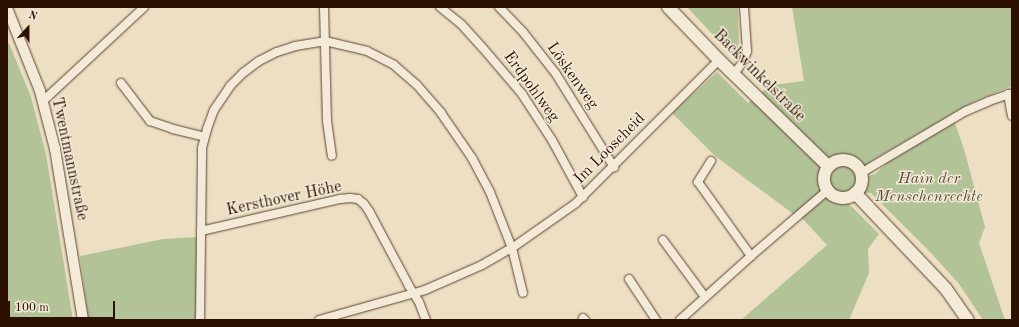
<!DOCTYPE html>
<html>
<head>
<meta charset="utf-8">
<style>
	body { margin:0 }
	#map { position:relative; width:1019px; height:327px; overflow:hidden; background:#eddfc3; font-family:"Old Standard TT",serif }
	div>[style] { position:absolute }
	.green>* { inset:0; background:#b3c398 }
	.roads { filter:drop-shadow(0 0 1px #5c4431) drop-shadow(0 0 1px #5c4431) }
	.minor>* { height:8px; margin:-4px; padding:0 4px; transform-origin:4px; border-radius:4px; background:#f3ead8 }
	.tertiary>* { height:10px; margin:-5px; padding:0 5px; transform-origin:5px; border-radius:5px; background:#f3ead8 }
	.secondary>* { height:12px; margin:-6px; padding:0 6px; transform-origin:6px; border-radius:6px; background:#f3ead8 }
	.secondary>.ring { margin:-6px; padding:0; box-sizing:content-box; background:none; border:12px solid #f3ead8; border-radius:50% }
	span { translate:-50% -50%; white-space:nowrap; text-align:center; line-height:1.15; -webkit-text-stroke:3px #f3ead8; paint-order:stroke }
	.street-label { font-size:16px; color:#2c1100 }
	.park-label { font-size:16px; color:#5b4f35; font-style:italic }
	.frame { position:absolute; inset:0; border:8px solid #2c1100; pointer-events:none }
	.north { position:absolute; left:8px; top:8px; width:40px; height:40px; -webkit-text-stroke:3px #f3ead8; paint-order:stroke; rotate:21deg; font-size:11px; font-weight:700; line-height:16px; text-align:center; color:#2c1100 }
	.north::after { content:''; display:block; margin:auto; width:14px; height:18px; background:#2c1100; clip-path:polygon(50% 0,100% 100%,50% 72%,0 100%) }
	.scale { position:absolute; left:8px; top:301px; width:107px; height:18px; box-sizing:border-box; border:2px solid #2c1100; border-top:0; padding-left:5px; font-size:12px; line-height:14px; white-space:nowrap; color:#2c1100; -webkit-text-stroke:3px #f3ead8; paint-order:stroke }
</style>
</head>
<body>
<div id="map">
	<div class="green">
		<i style="clip-path:polygon(687px 7px,738px 7px,739px 52px,734px 54px,729px 52px)"></i>
		<i style="clip-path:polygon(792px 7px,1012px 7px,1012px 86px,973px 102px,871px 161px,861px 173px,860px 186px,849px 204px,879px 234px,868px 249px,869px 273px,849px 320px,741px 320px,827px 245px,799px 215px,796px 216px,715px 156px,672px 113px,717px 72px,748px 103px,771px 85px,804px 81px)"></i>
		<i style="clip-path:polygon(9px 43px,31px 97px,46px 154px,73px 320px,7px 320px,7px 44px)"></i>
		<i style="clip-path:polygon(954px 120px,964px 149px,985px 227px,979px 243px,1005px 320px,983px 320px,959px 284px,931px 253px,871px 193px,863px 193px,863px 186px,868px 176px,875px 174px,901px 151px)"></i>
		<i style="clip-path:polygon(197px 237px,196px 320px,91px 320px,88px 317px,80px 256px,163px 239px)"></i>
	</div>
	<div class="roads">
		<div class="minor">
			<i style="left:324px;top:7px;width:114px;rotate:88.5deg"></i>
			<i style="left:327px;top:121px;width:35px;rotate:82deg"></i>
			<i style="left:440px;top:7px;width:28px;rotate:39deg"></i>
			<i style="left:462px;top:25px;width:30px;rotate:48deg"></i>
			<i style="left:482px;top:47px;width:62px;rotate:49.6deg"></i>
			<i style="left:522px;top:94px;width:55px;rotate:56.9deg"></i>
			<i style="left:552px;top:140px;width:65px;rotate:61.5deg"></i>
			<i style="left:499px;top:7px;width:35px;rotate:46deg"></i>
			<i style="left:523px;top:32px;width:53px;rotate:51.8deg"></i>
			<i style="left:556px;top:74px;width:110px;rotate:58.1deg"></i>
			<i style="left:734px;top:74px;width:17px;rotate:-54deg"></i>
			<i style="left:744px;top:60px;width:9px;rotate:-72deg"></i>
			<i style="left:747px;top:51px;width:44px;rotate:-93.9deg"></i>
			<i style="left:121px;top:83px;width:48px;rotate:52.7deg"></i>
			<i style="left:150px;top:121px;width:24px;rotate:19deg"></i>
			<i style="left:173px;top:129px;width:32px;rotate:14deg"></i>
			<i style="left:1008px;top:94px;width:22px;rotate:80deg"></i>
			<i style="left:43px;top:101px;width:138px;rotate:-42.9deg"></i>
			<i style="left:711px;top:161px;width:25px;rotate:122deg"></i>
			<i style="left:698px;top:182px;width:91px;rotate:54.4deg"></i>
			<i style="left:861px;top:173px;width:122px;rotate:-30.6deg"></i>
			<i style="left:966px;top:111px;width:25px;rotate:-23deg"></i>
			<i style="left:989px;top:101px;width:24px;rotate:-19deg"></i>
			<i style="left:201px;top:231px;width:143px;rotate:-13deg"></i>
			<i style="left:340px;top:199px;width:10px;rotate:-6deg"></i>
			<i style="left:350px;top:198px;width:8px;rotate:7deg"></i>
			<i style="left:358px;top:199px;width:8px;rotate:40deg"></i>
			<i style="left:364px;top:204px;width:9px;rotate:54deg"></i>
			<i style="left:369px;top:211px;width:85px;rotate:61.9deg"></i>
			<i style="left:409px;top:286px;width:19px;rotate:58deg"></i>
			<i style="left:419px;top:302px;width:19px;rotate:69deg"></i>
			<i style="left:663px;top:240px;width:71px;rotate:53.6deg"></i>
			<i style="left:629px;top:279px;width:49px;rotate:56.6deg"></i>
			<i style="left:583px;top:318px;width:3px;rotate:45deg"></i>
			<i style="left:200px;top:320px;width:172px;rotate:-89.3deg"></i>
			<i style="left:202px;top:148px;width:20px;rotate:-75deg"></i>
			<i style="left:207px;top:129px;width:20px;rotate:-70deg"></i>
			<i style="left:214px;top:110px;width:29px;rotate:-56deg"></i>
			<i style="left:230px;top:86px;width:18px;rotate:-45deg"></i>
			<i style="left:243px;top:73px;width:20px;rotate:-37deg"></i>
			<i style="left:259px;top:61px;width:20px;rotate:-27deg"></i>
			<i style="left:277px;top:52px;width:19px;rotate:-18deg"></i>
			<i style="left:295px;top:46px;width:30px;rotate:-9deg"></i>
			<i style="left:325px;top:41px;width:43px;rotate:13.4deg"></i>
			<i style="left:367px;top:51px;width:30px;rotate:27deg"></i>
			<i style="left:394px;top:65px;width:30px;rotate:41deg"></i>
			<i style="left:417px;top:85px;width:37px;rotate:49deg"></i>
			<i style="left:441px;top:113px;width:55px;rotate:55.4deg"></i>
			<i style="left:472px;top:158px;width:38px;rotate:62deg"></i>
			<i style="left:490px;top:192px;width:60px;rotate:68.6deg"></i>
			<i style="left:512px;top:248px;width:46px;rotate:76.3deg"></i>
			<i style="left:319px;top:320px;width:110px;rotate:-15.8deg"></i>
			<i style="left:425px;top:290px;width:62px;rotate:-23.7deg"></i>
			<i style="left:482px;top:265px;width:34px;rotate:-30deg"></i>
			<i style="left:512px;top:248px;width:78px;rotate:-35.1deg"></i>
			<i style="left:576px;top:203px;width:202px;rotate:-45deg"></i>
			<i style="left:680px;top:320px;width:96px;rotate:-42deg"></i>
			<i style="left:751px;top:256px;width:101px;rotate:-40.6deg"></i>
		</div>
		<div class="tertiary">
			<i style="left:7px;top:8px;width:89px;rotate:68.3deg"></i>
			<i style="left:40px;top:91px;width:60px;rotate:75.5deg"></i>
			<i style="left:55px;top:149px;width:173px;rotate:80.7deg"></i>
		</div>
		<div class="secondary">
			<i style="left:668px;top:7px;width:74px;rotate:46.1deg"></i>
			<i style="left:719px;top:60px;width:152px;rotate:44.2deg"></i>
			<i class="ring" style="left:824px;top:160px;width:26px;height:26px"></i>
			<i style="left:855px;top:193px;width:132px;rotate:46.5deg"></i>
			<i style="left:946px;top:289px;width:38px;rotate:55deg"></i>
		</div>
	</div>
	<div class="street-label">
		<span style="left:572px;top:76px;rotate:55deg">Löskenweg</span>
		<span style="left:759px;top:76px;rotate:45deg">Backwinkelstraße</span>
		<span style="left:531px;top:87px;rotate:54deg">Erdpohlweg</span>
		<span style="left:610px;top:149px;rotate:-45deg">Im Looscheid</span>
		<span style="left:69px;top:159px;rotate:78deg">Twentmannstraße</span>
		<span style="left:284px;top:199px;rotate:-12deg">Kersthover Höhe</span>
	</div>
	<div class="park-label">
		<span style="left:929px;top:188px">Hain der<br>Menschenrechte</span>
	</div>
	<div class="frame"></div>
	<div class="north">N</div>
	<div class="scale">100 m</div>
</div>
</body>
</html>
